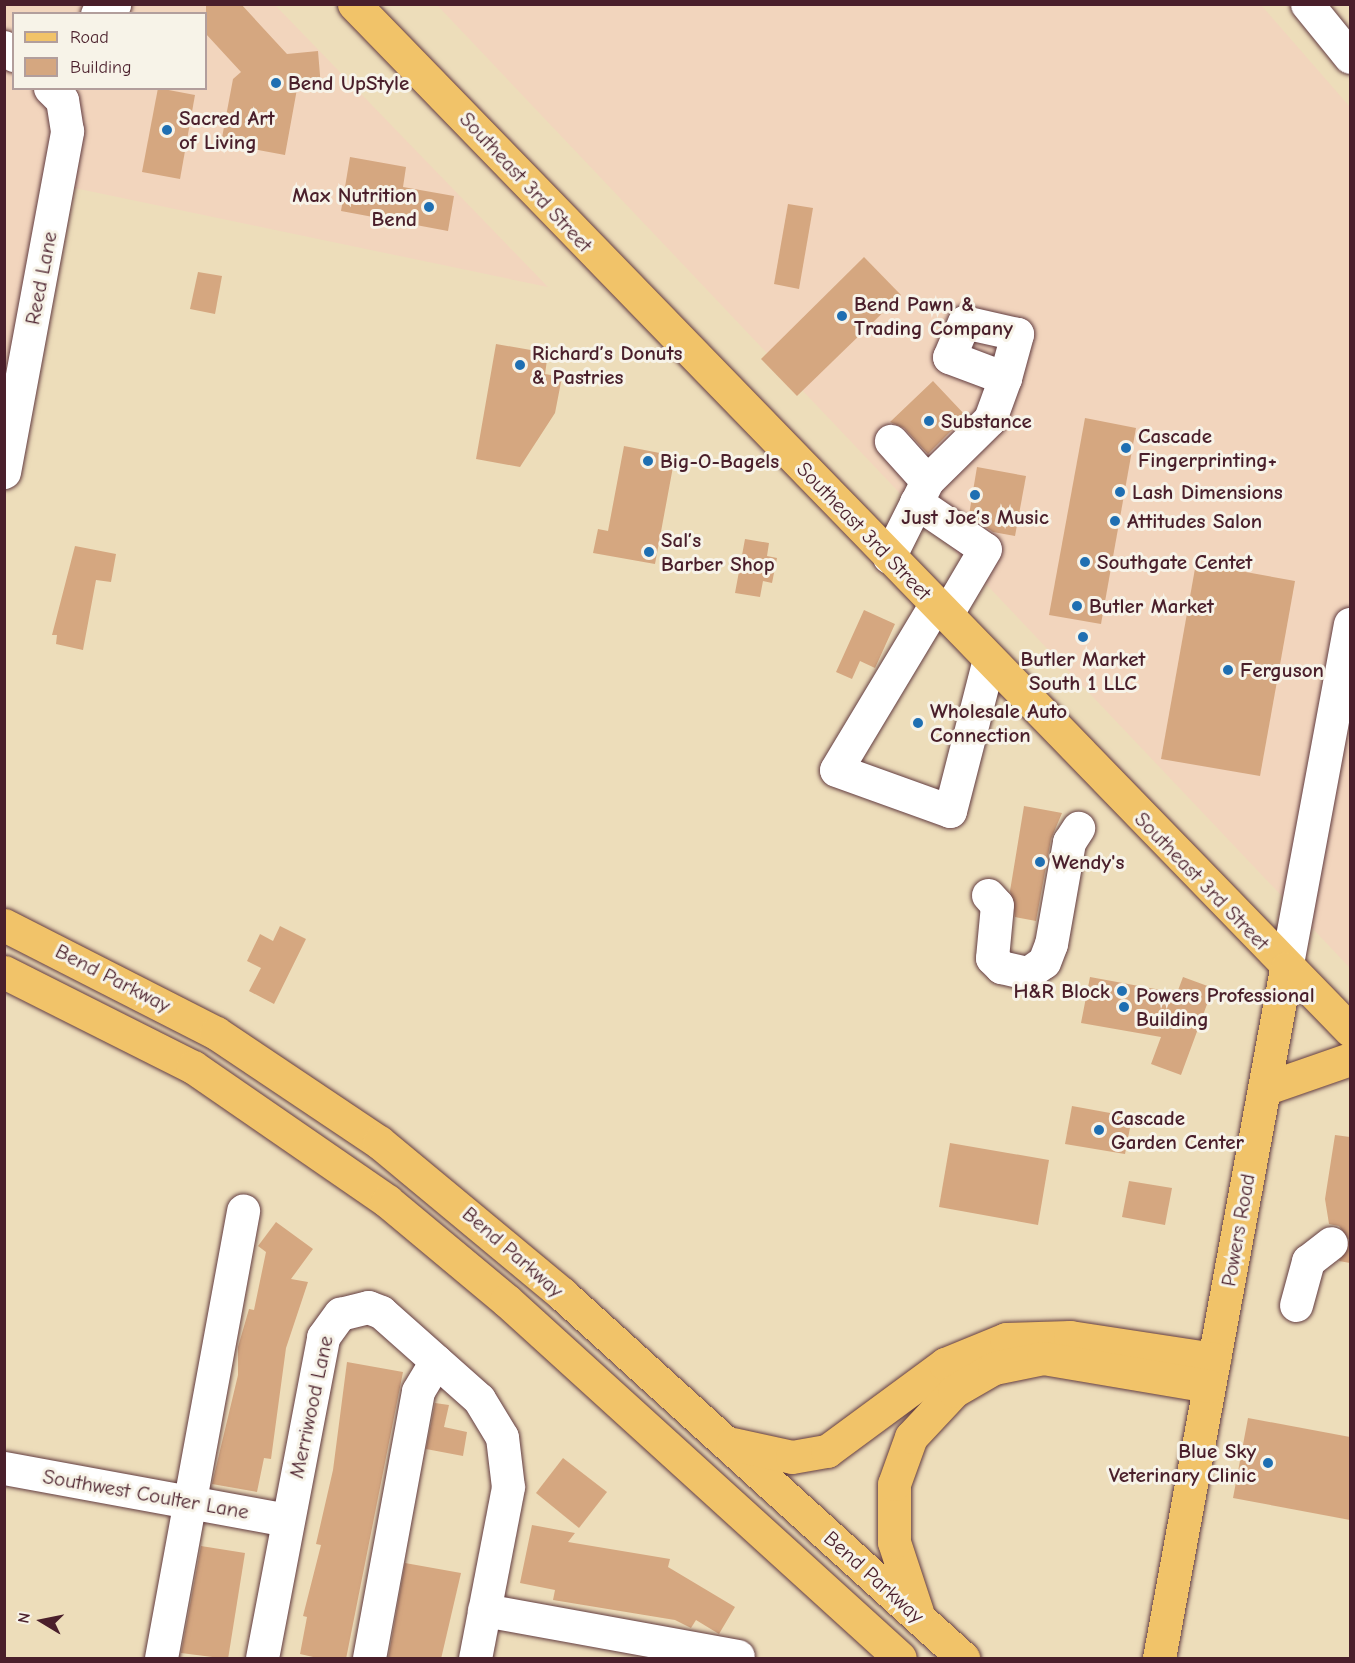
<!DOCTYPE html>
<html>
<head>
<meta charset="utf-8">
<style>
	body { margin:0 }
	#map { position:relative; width:1355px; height:1663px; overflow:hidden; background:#edddba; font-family:"Comic Neue",sans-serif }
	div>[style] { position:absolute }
	.built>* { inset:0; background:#f2d5bd }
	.building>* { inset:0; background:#d5a780 }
	.roads { filter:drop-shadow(0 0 2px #623c40) drop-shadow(0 0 2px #623c40) }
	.minor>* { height:33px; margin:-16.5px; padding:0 16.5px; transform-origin:16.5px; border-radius:16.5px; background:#fff }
	.major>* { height:33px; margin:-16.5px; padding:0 16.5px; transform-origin:16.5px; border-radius:16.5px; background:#f1c369 }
	.highway>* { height:33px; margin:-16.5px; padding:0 16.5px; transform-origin:16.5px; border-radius:16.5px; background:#f1c369 }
	.dots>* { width:16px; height:16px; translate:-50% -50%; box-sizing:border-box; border:3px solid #f7f3e8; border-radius:50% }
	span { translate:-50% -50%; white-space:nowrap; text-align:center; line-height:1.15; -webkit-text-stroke:6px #f7f3e8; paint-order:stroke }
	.poi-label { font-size:21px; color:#4a1f2b; font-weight:700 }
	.left { translate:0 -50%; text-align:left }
	.right { translate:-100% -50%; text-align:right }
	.street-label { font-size:21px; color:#4a1f2b }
	.frame { position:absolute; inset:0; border:6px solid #4a1f2b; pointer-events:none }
	.legend { position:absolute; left:12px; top:12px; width:195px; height:78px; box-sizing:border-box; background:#f7f3e8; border:2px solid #b29e9c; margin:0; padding:8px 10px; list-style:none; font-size:18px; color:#4a1f2b }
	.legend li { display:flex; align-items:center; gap:12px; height:30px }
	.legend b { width:30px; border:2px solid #b29e9c }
	.north { position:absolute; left:12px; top:1591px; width:60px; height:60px; -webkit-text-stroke:4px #f7f3e8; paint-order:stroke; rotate:280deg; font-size:16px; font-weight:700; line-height:24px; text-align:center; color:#4a1f2b }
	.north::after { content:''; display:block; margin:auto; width:21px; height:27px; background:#4a1f2b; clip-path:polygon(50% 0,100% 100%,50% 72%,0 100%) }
</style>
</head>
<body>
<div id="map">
	<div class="built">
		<i style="clip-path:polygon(evenodd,4px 5px,275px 5px,548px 287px,41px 181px,13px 376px,5px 375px,4px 5px,14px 14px,206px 14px,206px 88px,14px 88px,14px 14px)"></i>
		<i style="clip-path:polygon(437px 5px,1261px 5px,1350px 107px,1350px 968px)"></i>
	</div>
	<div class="building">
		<i style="clip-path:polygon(206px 4px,241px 4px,287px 54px,318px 51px,321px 87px,297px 89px,285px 155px,221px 143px,233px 79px,241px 72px,206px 34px)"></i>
		<i style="clip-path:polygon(158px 88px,195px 95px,180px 179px,142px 172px)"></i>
		<i style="clip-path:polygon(350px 157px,406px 167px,403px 187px,454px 196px,448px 231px,341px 211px)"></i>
		<i style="clip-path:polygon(788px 204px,813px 208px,799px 289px,774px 284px)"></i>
		<i style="clip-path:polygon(864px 257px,901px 295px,797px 396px,761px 359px)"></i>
		<i style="clip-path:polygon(198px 272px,222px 276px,215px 314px,190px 309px)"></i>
		<i style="clip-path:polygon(496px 344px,548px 353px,545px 374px,562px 377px,555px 413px,520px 467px,476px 459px)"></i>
		<i style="clip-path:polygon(933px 381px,966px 416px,928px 454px,904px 428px,890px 422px)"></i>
		<i style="clip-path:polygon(1085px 418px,1136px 428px,1101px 624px,1049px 615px)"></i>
		<i style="clip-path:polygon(624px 446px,675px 456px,655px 564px,593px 553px,598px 529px,608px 531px)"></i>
		<i style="clip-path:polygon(977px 467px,1026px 476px,1015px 536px,993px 532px,969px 515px)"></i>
		<i style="clip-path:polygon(745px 539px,769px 543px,767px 556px,777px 558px,772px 583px,763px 581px,760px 597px,735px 593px)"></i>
		<i style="clip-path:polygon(75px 546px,116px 554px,111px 582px,96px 580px,83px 650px,56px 644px,57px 635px,52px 635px)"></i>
		<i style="clip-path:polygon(1196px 563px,1295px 581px,1260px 776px,1161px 759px)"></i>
		<i style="clip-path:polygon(864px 610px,895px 624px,875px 668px,860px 661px,852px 679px,836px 672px)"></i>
		<i style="clip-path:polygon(1024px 806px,1062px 813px,1051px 839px,1036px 921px,1015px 917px,1010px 891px)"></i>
		<i style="clip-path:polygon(280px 926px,306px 939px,274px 1004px,249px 991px,261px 968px,247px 961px,260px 934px,273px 941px)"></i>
		<i style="clip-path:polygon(1090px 977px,1177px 993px,1183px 977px,1213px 988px,1181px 1075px,1151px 1064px,1161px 1037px,1081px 1023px)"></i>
		<i style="clip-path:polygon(1072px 1106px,1132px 1117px,1125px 1154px,1065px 1144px)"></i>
		<i style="clip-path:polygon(1335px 1135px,1350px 1137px,1350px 1263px,1339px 1261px,1349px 1240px,1339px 1226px,1329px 1224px,1325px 1199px)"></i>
		<i style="clip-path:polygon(950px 1143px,1049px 1160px,1038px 1225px,939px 1207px)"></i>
		<i style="clip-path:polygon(1129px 1181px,1172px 1188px,1165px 1225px,1122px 1217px)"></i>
		<i style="clip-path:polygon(276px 1222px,313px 1249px,291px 1279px,308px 1282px,286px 1348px,271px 1459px,264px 1458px,257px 1492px,212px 1484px,238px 1375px,238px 1347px,249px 1309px,254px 1310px,266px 1252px,258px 1246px)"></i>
		<i style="clip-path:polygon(347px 1362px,403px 1372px,346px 1659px,322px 1659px,300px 1654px,307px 1617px,303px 1616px,321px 1545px,316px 1544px,333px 1470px)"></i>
		<i style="clip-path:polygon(435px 1403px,449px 1405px,444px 1427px,467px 1432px,463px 1456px,426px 1449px)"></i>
		<i style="clip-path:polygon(1248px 1418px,1350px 1437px,1350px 1520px,1233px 1498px)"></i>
		<i style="clip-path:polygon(563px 1458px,607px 1492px,579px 1528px,536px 1493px)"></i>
		<i style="clip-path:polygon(532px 1525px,575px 1533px,568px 1542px,670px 1559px,668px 1567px,735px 1607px,719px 1634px,696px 1620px,691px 1628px,675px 1620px,553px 1600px,555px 1590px,520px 1583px)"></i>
		<i style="clip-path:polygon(201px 1546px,245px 1553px,228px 1659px,181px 1653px)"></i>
		<i style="clip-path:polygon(405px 1563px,461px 1573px,441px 1659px,388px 1659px)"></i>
	</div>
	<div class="roads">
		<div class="minor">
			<i style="left:1307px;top:4px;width:68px;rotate:50.9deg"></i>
			<i style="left:97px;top:14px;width:20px;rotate:-30deg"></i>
			<i style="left:4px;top:47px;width:13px;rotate:39deg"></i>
			<i style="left:4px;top:472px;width:347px;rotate:-79.5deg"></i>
			<i style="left:67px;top:131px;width:31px;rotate:-99deg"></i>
			<i style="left:62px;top:100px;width:17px;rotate:-135deg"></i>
			<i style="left:927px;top:481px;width:88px;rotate:-44.5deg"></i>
			<i style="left:990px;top:419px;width:44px;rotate:-69.9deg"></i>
			<i style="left:1005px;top:378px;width:46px;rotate:-74.7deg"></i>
			<i style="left:1017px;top:334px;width:54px;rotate:-167.2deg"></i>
			<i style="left:964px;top:322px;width:38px;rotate:113deg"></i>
			<i style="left:949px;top:357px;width:60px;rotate:20.6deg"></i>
			<i style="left:916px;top:502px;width:83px;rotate:34.3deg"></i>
			<i style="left:985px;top:549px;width:77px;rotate:120.6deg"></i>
			<i style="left:889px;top:557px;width:85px;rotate:-63.4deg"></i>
			<i style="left:927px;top:481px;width:54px;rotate:-132deg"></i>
			<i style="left:935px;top:605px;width:192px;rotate:121deg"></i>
			<i style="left:836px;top:770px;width:121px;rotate:19.8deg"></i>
			<i style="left:950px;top:811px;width:157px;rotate:-75.6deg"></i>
			<i style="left:988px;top:895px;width:13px;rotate:48deg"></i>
			<i style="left:997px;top:905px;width:53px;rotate:95.4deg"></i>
			<i style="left:992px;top:958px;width:13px;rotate:45deg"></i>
			<i style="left:1001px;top:967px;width:28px;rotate:13deg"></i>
			<i style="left:1028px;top:973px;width:19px;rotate:-35deg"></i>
			<i style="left:1044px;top:962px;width:19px;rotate:-69deg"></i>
			<i style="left:1051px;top:944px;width:104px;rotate:-80deg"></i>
			<i style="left:1069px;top:842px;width:17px;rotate:-57deg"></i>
			<i style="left:1286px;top:969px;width:351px;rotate:-79.5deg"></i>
			<i style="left:1296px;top:1305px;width:46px;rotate:-74.7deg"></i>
			<i style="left:1308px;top:1261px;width:29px;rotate:-38deg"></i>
			<i style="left:4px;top:1468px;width:288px;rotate:10.4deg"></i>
			<i style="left:484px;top:1610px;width:258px;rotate:10.3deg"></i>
			<i style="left:161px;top:1658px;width:455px;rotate:-79.6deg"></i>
			<i style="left:262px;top:1658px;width:327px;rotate:-79.2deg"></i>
			<i style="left:323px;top:1337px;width:29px;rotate:-54deg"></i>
			<i style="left:340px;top:1314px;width:29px;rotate:-14deg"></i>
			<i style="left:368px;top:1307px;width:14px;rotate:21deg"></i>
			<i style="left:381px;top:1312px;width:131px;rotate:41.6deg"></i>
			<i style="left:479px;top:1399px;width:44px;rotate:58.8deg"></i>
			<i style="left:502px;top:1437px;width:50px;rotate:83.2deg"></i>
			<i style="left:508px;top:1487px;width:174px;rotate:100.9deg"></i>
			<i style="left:369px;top:1658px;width:271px;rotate:-79.6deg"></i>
			<i style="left:418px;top:1391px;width:35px;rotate:-59deg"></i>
		</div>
		<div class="major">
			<i style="left:354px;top:4px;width:1430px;rotate:45.85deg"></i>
			<i style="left:1264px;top:1089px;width:91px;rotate:-19.2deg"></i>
			<i style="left:1159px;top:1658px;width:701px;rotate:-79.56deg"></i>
		</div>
		<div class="highway">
			<i style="left:4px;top:925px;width:238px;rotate:27deg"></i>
			<i style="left:216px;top:1033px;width:196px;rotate:33.8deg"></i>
			<i style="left:379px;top:1142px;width:238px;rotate:39.7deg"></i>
			<i style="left:562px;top:1294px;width:542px;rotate:42.23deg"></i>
			<i style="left:4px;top:972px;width:212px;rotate:26.7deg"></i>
			<i style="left:193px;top:1067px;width:236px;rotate:34.6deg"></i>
			<i style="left:387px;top:1201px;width:155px;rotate:39.8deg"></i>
			<i style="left:506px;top:1300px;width:532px;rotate:42.26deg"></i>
			<i style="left:732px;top:1444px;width:61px;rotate:12.2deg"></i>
			<i style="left:792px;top:1457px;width:36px;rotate:-10deg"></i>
			<i style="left:827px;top:1451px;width:147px;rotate:-36.4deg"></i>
			<i style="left:945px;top:1364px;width:66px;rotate:-22.3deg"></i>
			<i style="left:1006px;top:1339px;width:64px;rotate:-1.8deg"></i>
			<i style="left:1070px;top:1337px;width:146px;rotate:8.7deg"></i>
			<i style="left:917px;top:1612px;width:74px;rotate:-108.2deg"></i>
			<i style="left:894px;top:1542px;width:58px;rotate:-90deg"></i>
			<i style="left:894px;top:1484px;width:50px;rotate:-70.1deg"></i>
			<i style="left:911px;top:1437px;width:63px;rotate:-46.9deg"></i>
			<i style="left:954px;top:1391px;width:46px;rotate:-29.9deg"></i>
			<i style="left:994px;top:1368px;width:50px;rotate:-11.5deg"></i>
			<i style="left:1043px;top:1358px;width:168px;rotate:9.6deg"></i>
		</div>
	</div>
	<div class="dots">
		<i style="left:276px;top:83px;background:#1f6fb2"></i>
		<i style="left:167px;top:130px;background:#1f6fb2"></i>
		<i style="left:429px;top:207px;background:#1f6fb2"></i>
		<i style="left:842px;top:316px;background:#1f6fb2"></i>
		<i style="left:520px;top:365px;background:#1f6fb2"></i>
		<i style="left:929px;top:421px;background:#1f6fb2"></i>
		<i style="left:1126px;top:448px;background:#1f6fb2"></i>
		<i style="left:648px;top:461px;background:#1f6fb2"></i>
		<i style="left:1120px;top:492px;background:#1f6fb2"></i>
		<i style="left:975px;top:495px;background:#1f6fb2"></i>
		<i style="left:1115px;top:521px;background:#1f6fb2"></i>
		<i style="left:649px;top:552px;background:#1f6fb2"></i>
		<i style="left:1085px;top:562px;background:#1f6fb2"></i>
		<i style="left:1077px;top:606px;background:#1f6fb2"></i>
		<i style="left:1083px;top:637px;background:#1f6fb2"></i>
		<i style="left:1228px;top:670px;background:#1f6fb2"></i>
		<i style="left:918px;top:723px;background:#1f6fb2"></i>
		<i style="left:1040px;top:862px;background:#1f6fb2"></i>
		<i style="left:1122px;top:991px;background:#1f6fb2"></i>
		<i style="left:1124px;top:1007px;background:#1f6fb2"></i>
		<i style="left:1099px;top:1130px;background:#1f6fb2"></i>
		<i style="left:1268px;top:1463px;background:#1f6fb2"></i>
	</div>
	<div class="poi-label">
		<span class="left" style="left:288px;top:83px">Bend UpStyle</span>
		<span class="left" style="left:179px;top:130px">Sacred Art<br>of Living</span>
		<span class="right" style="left:417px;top:207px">Max Nutrition<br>Bend</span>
		<span class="left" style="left:854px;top:316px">Bend Pawn &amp;<br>Trading Company</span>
		<span class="left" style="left:532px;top:365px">Richard’s Donuts<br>&amp; Pastries</span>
		<span class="left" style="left:941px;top:421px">Substance</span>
		<span class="left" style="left:1138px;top:448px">Cascade<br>Fingerprinting+</span>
		<span class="left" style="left:660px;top:461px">Big-O-Bagels</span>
		<span class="left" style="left:1132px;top:492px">Lash Dimensions</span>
		<span style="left:975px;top:517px">Just Joe’s Music</span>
		<span class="left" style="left:1127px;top:521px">Attitudes Salon</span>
		<span class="left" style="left:661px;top:552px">Sal’s<br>Barber Shop</span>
		<span class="left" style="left:1097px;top:562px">Southgate Centet</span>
		<span class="left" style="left:1089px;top:606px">Butler Market</span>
		<span style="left:1083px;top:671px">Butler Market<br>South 1 LLC</span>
		<span class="left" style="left:1240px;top:670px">Ferguson</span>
		<span class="left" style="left:930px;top:723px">Wholesale Auto<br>Connection</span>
		<span class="left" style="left:1052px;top:862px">Wendy's</span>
		<span class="right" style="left:1110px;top:991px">H&amp;R Block</span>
		<span class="left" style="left:1136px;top:1007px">Powers Professional<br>Building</span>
		<span class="left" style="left:1111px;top:1130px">Cascade<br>Garden Center</span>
		<span class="right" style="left:1256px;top:1463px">Blue Sky<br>Veterinary Clinic</span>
	</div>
	<div class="street-label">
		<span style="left:526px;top:182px;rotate:47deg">Southeast 3rd Street</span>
		<span style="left:41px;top:278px;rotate:-79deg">Reed Lane</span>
		<span style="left:864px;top:531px;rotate:46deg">Southeast 3rd Street</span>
		<span style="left:1202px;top:881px;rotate:46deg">Southeast 3rd Street</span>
		<span style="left:113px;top:978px;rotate:27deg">Bend Parkway</span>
		<span style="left:1238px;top:1230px;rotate:-80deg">Powers Road</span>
		<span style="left:513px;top:1252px;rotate:41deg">Bend Parkway</span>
		<span style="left:311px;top:1407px;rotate:-78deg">Merriwood Lane</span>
		<span style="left:146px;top:1494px;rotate:10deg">Southwest Coulter Lane</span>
		<span style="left:874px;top:1577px;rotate:42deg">Bend Parkway</span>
	</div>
	<div class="frame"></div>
	<ul class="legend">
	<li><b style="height:8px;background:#f1c369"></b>Road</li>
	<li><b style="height:16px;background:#d5a780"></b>Building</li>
	</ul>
	<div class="north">N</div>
</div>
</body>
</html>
